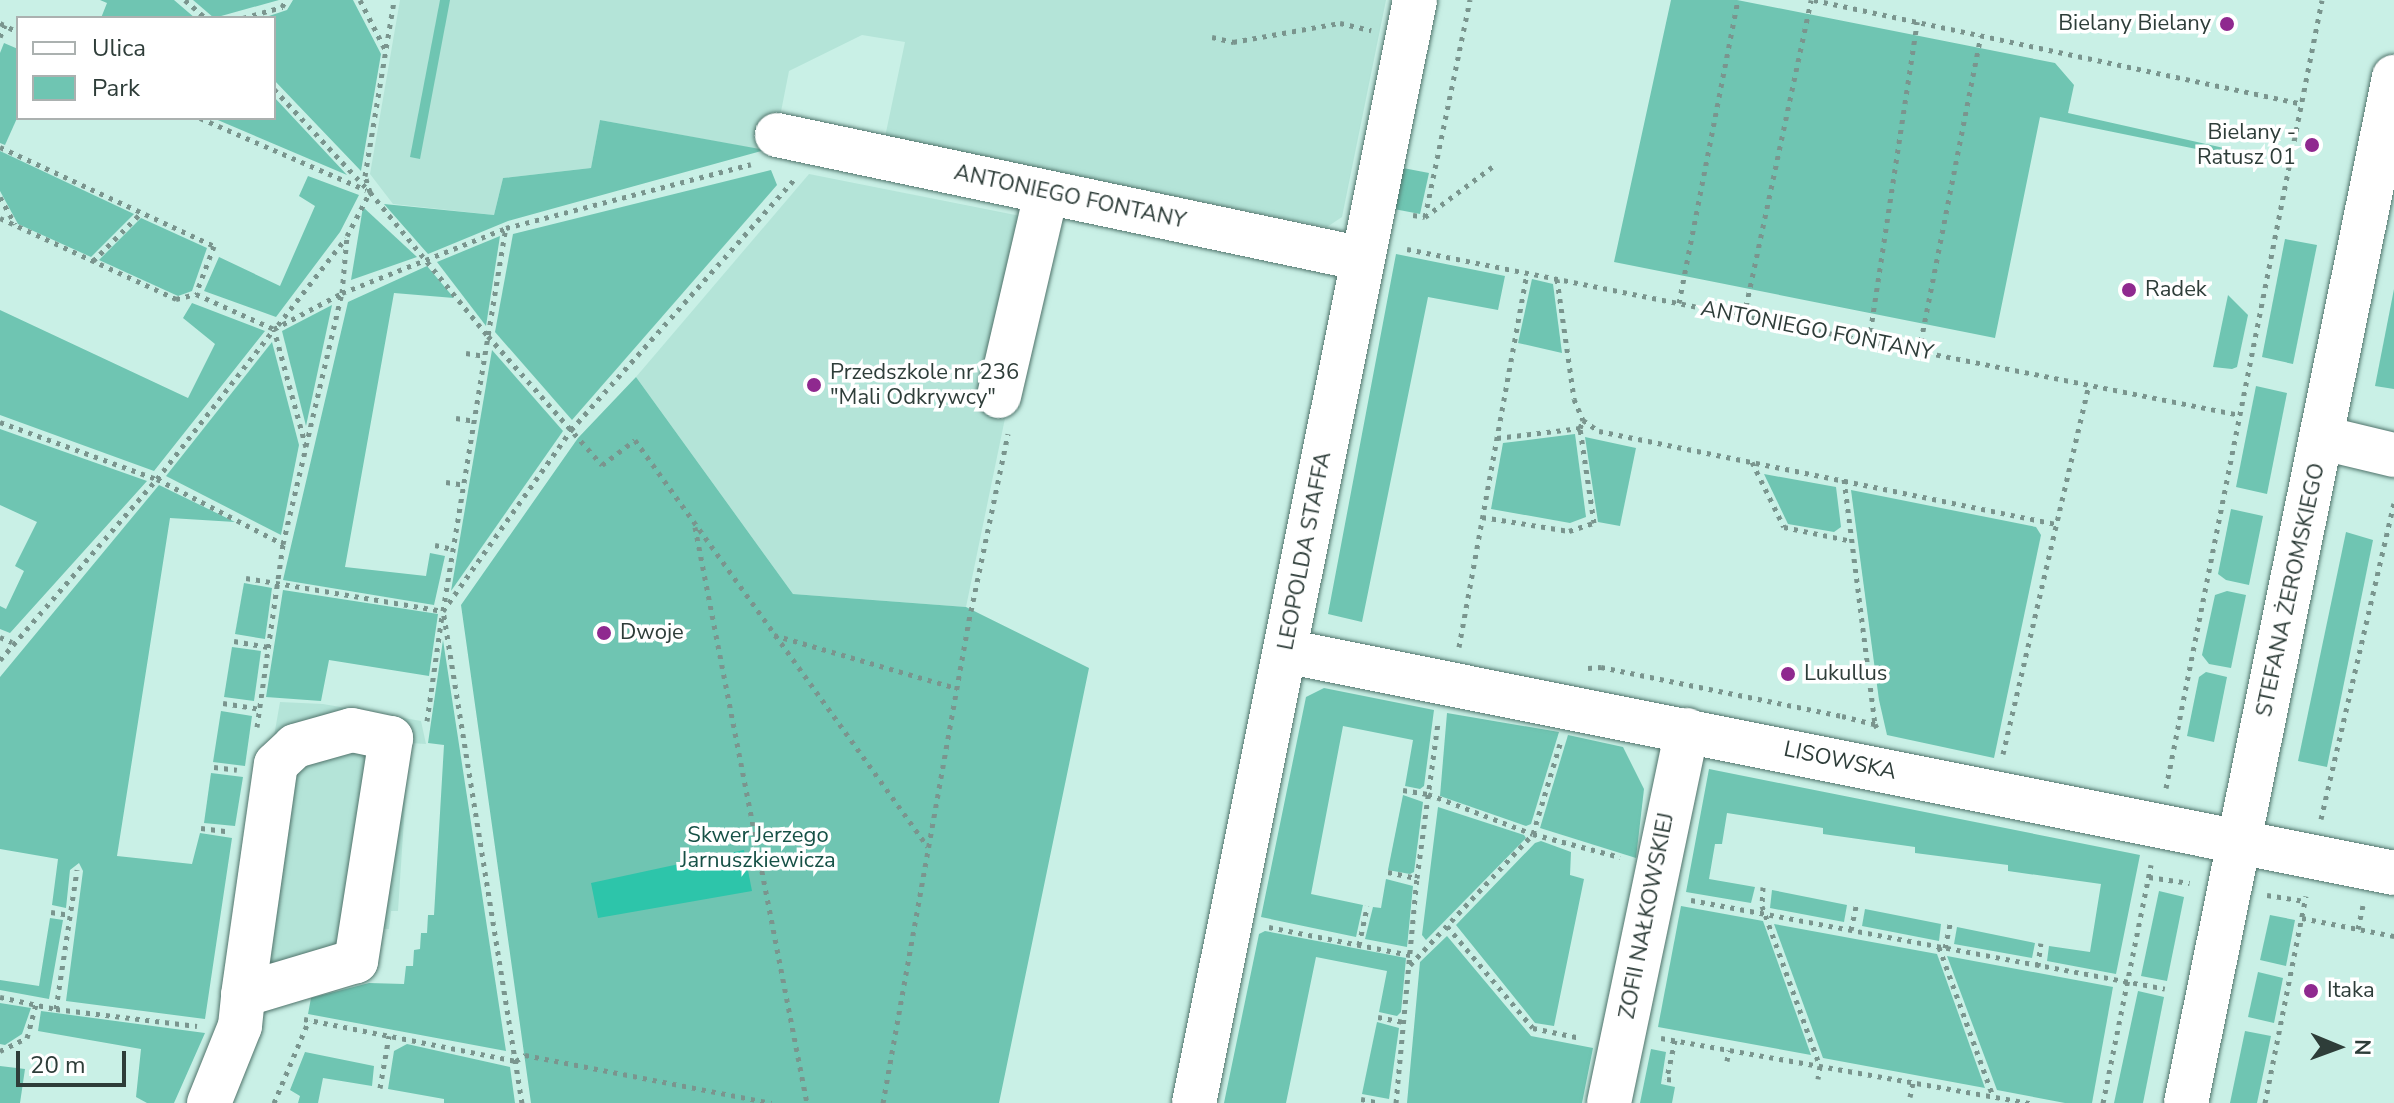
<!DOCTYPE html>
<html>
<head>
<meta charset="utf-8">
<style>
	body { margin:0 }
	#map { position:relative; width:2394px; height:1103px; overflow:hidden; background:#c9f0e6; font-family:"Nunito Sans",sans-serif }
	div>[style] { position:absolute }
	.built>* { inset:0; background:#b4e4d8 }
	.green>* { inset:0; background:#6fc5b2 }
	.water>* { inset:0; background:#2dc5aa }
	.path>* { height:5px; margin-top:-2.5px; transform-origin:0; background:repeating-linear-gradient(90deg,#7a958e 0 4px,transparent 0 10px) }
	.roads { filter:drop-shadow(0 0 2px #50736b) drop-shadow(0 0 2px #50736b) }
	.minor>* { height:44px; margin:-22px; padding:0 22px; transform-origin:22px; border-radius:22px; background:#fff }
	.major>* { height:44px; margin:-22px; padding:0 22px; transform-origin:22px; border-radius:22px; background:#fff }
	.dots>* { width:22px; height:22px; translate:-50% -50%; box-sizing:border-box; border:4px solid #fff; border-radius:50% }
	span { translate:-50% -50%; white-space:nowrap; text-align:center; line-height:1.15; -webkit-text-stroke:7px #fff; paint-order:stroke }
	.poi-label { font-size:22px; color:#2e3d39 }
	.right { translate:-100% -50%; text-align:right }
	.left { translate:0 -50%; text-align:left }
	.street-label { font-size:22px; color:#2e3d39 }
	.park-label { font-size:22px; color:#165146 }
	.legend { position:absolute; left:16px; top:16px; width:260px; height:104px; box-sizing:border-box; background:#fff; border:2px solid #abb1b0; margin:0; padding:10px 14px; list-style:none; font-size:24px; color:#2e3d39 }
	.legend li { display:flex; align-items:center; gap:16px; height:40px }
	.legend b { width:40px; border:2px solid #abb1b0 }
	.north { position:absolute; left:2298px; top:1007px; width:80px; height:80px; -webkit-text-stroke:6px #fff; paint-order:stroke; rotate:91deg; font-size:22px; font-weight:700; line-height:32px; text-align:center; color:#2e3d39 }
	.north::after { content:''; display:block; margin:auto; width:28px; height:36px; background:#2e3d39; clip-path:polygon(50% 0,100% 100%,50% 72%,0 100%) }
	.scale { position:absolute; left:16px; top:1051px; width:110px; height:36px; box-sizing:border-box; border:4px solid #2e3d39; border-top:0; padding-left:10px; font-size:24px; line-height:28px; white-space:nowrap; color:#2e3d39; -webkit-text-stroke:6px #fff; paint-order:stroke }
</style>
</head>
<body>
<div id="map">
	<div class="built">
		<i style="clip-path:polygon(400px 0,1386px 0,1342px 217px,1327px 227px,885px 137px,905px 42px,862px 35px,789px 71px,773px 152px,600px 120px,591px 168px,503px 178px,494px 215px,393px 204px,370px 174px)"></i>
		<i style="clip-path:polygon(809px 174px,1025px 217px,1009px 399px,966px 607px,793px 594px,636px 377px)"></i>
		<i style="clip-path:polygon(280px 702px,323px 704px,421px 721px,426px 744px,409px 743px,398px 911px,391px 911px,389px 929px,383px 929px,382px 946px,376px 946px,368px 962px,367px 979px,242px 1009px,228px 1000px)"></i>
	</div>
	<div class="green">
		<i style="clip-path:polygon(100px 0,174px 0,195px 18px,101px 18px,107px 3px)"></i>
		<i style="clip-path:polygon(193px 0,279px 0,214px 18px)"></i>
		<i style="clip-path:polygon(293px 0,353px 0,381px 54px,361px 171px,274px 80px,274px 18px,263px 18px,287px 10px)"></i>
		<i style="clip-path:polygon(440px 0,450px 0,420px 159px,410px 157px)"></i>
		<i style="clip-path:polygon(1671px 0,1737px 0,2055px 63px,2074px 85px,2068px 113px,2255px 155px,2255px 158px,2250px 160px,2040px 117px,1995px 338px,1614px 262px)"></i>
		<i style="clip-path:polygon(4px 43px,18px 49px,18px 116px,5px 145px,0 143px,0 53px)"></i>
		<i style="clip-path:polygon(274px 97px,347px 175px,213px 118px,274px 118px)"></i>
		<i style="clip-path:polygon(600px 120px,765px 150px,508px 221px,428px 254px,384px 204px,494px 215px,503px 178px,591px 168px)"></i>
		<i style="clip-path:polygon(0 151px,134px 214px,91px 257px,18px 224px,0 191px)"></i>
		<i style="clip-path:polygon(1403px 168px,1429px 173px,1420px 214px,1394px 209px)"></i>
		<i style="clip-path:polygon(771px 170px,777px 185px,572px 420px,495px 332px,513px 234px)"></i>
		<i style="clip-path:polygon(308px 176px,359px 195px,340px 232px,276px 317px,204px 291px,219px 257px,280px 286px,315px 206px,299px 196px)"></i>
		<i style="clip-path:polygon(363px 207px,417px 257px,351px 280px)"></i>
		<i style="clip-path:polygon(141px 218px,207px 248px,192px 291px,178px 296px,99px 260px)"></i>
		<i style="clip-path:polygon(500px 236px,486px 326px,437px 262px)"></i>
		<i style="clip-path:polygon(2285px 239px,2317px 245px,2293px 364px,2262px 357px)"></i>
		<i style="clip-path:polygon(1396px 254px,1505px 276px,1498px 310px,1428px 297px,1362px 622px,1328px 614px)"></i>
		<i style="clip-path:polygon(427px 266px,454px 298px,394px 293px,345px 567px,426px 576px,430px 553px,445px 556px,434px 605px,283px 580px,348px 302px)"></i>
		<i style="clip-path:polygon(1532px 279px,1553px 284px,1562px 353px,1518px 343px)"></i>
		<i style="clip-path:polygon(2394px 289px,2394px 389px,2375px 386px)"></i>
		<i style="clip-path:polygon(2228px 295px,2248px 315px,2237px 367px,2232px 369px,2213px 367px)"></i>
		<i style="clip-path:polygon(192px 303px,265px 331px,154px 471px,0 415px,0 310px,188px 398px,215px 344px,183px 318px)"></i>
		<i style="clip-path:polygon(332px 305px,306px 426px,282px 331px)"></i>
		<i style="clip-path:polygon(272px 342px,299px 445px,281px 535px,166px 476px)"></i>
		<i style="clip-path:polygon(492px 350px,563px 431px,451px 591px)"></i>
		<i style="clip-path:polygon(636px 377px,793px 594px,966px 607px,1089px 668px,999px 1103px,531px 1103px,461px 605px,578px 438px)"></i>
		<i style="clip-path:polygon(2256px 386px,2287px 393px,2267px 494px,2236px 487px)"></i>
		<i style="clip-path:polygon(0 429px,147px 481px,10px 633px,0 629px,0 606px,6px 609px,24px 571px,15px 566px,37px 522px,0 505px)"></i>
		<i style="clip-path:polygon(1575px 434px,1586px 517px,1570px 523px,1491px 509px,1503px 443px)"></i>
		<i style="clip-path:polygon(1585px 437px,1636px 448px,1620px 526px,1598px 522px)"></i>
		<i style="clip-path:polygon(1764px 474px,1836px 487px,1841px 527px,1834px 532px,1788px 524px)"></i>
		<i style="clip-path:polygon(159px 485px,235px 522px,170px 518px,117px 856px,192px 864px,200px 833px,232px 838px,205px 1019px,66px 1001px,83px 871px,79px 863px,70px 870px,66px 908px,52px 905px,58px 859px,0 849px,0 677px)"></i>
		<i style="clip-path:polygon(1851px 490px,2036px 527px,2041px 535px,1994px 758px,1887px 735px,1879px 700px)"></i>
		<i style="clip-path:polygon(2231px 509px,2263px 516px,2249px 585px,2226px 580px,2218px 574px)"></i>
		<i style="clip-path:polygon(2346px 532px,2373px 540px,2327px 767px,2298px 761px)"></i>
		<i style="clip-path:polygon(244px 583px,272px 588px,265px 639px,235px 634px)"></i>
		<i style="clip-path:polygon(283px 590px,438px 614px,429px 676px,329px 660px,321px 701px,266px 697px)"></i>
		<i style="clip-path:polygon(2227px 591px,2246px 595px,2231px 668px,2209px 664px,2202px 655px,2215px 595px)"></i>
		<i style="clip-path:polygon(443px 640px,506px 1051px,308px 1014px,311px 998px,369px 983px,404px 984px,406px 966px,413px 966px,414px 950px,420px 949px,421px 933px,427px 933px,428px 915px,434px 915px,444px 745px,428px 743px)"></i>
		<i style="clip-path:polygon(232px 647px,261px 651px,254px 701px,224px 697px)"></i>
		<i style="clip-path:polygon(2206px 672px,2227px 677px,2214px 742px,2187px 736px,2199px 677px)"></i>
		<i style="clip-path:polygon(1324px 688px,1434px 710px,1424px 786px,1420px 789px,1405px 786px,1413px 740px,1343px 726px,1311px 894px,1363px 905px,1356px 937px,1261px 917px,1306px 697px)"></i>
		<i style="clip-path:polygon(221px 711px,252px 716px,245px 766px,213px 762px)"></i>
		<i style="clip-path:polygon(1447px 713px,1559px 732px,1531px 824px,1526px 826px,1440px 796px)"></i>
		<i style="clip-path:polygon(1568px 735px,1623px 747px,1644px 789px,1636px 858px,1540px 828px)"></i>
		<i style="clip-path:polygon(1709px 769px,2140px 855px,2116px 974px,2047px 961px,2049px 946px,2090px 952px,2101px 884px,2008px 871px,2008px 865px,1915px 853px,1915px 847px,1823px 834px,1823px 828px,1727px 813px,1722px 844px,1715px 844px,1709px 879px,1755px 887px,1751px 903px,1686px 892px)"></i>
		<i style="clip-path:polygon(211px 773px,243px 777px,235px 826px,204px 823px)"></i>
		<i style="clip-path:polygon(1403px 795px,1423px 802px,1414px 872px,1410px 874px,1388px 870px)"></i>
		<i style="clip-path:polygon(1438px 807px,1524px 835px,1526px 838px,1426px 940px,1422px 935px)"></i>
		<i style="clip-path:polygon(1541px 841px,1571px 852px,1570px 875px,1584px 879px,1554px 1026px,1535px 1023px,1456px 925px,1535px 843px)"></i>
		<i style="clip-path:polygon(1386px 879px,1413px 886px,1407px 947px,1365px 939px,1373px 907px,1381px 908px)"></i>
		<i style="clip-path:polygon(1772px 890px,1847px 905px,1844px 922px,1770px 908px)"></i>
		<i style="clip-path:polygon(2159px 891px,2184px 897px,2167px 981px,2141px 976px)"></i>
		<i style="clip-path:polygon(1681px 906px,1763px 921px,1811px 1055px,1658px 1027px)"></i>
		<i style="clip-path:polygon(1865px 909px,1941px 924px,1939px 941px,1862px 926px)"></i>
		<i style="clip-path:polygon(2270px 915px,2295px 920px,2286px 966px,2260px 960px)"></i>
		<i style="clip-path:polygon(50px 918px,63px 920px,49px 999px,0 990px,0 980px,39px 986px)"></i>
		<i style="clip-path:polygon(1774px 924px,1937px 954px,1985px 1088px,1823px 1058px)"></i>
		<i style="clip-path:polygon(1957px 927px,2035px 943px,2032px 958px,1954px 944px)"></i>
		<i style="clip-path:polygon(1265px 931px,1406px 958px,1401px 1012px,1397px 1016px,1379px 1012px,1387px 971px,1316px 957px,1286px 1103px,1224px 1103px,1259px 934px)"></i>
		<i style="clip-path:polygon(1447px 936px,1531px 1036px,1593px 1048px,1582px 1103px,1407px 1103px,1420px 962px)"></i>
		<i style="clip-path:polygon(1947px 956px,2113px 987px,2092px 1103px,2065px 1103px,1997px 1090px)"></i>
		<i style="clip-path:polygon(2258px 972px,2283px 978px,2274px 1023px,2248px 1017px)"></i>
		<i style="clip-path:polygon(2138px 991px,2164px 997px,2143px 1103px,2114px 1103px)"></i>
		<i style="clip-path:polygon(0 1003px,31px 1008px,22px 1034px,5px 1045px,0 1044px)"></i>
		<i style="clip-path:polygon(41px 1011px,205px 1033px,174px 1103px,147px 1103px,136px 1097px,141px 1049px,38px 1031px)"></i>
		<i style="clip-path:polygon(1377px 1022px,1399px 1028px,1389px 1099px,1362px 1094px)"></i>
		<i style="clip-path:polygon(2245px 1031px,2271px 1036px,2257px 1103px,2230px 1103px)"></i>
		<i style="clip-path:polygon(407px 1044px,510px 1067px,515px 1103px,444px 1103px,444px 1099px,388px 1089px,394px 1051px)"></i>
		<i style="clip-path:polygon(1651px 1049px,1666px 1052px,1661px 1084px,1675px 1087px,1672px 1103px,1640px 1103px)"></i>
		<i style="clip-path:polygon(305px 1052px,374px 1066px,372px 1086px,323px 1078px,318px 1103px,298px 1103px,300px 1096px,290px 1090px)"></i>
		<i style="clip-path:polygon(0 1066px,25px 1069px,20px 1103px,0 1103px)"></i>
	</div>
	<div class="water">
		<i style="clip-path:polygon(744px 850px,752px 891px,598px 918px,591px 883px)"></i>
	</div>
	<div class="path">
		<i style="left:185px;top:0;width:28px;rotate:41deg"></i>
		<i style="left:360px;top:0;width:55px;rotate:63deg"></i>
		<i style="left:1814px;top:0;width:499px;rotate:12deg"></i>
		<i style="left:243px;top:18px;width:41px;rotate:-15.8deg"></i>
		<i style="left:282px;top:7px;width:8px;rotate:-60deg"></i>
		<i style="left:0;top:23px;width:20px;rotate:27deg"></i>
		<i style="left:0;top:37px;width:13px;rotate:-67deg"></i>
		<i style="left:1212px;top:37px;width:22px;rotate:13deg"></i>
		<i style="left:1233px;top:42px;width:109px;rotate:-10.1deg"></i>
		<i style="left:1340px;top:23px;width:32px;rotate:13deg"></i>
		<i style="left:274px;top:89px;width:141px;rotate:47deg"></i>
		<i style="left:370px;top:192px;width:186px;rotate:50.7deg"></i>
		<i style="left:488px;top:336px;width:172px;rotate:48.5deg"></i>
		<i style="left:602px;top:465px;width:41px;rotate:-37.1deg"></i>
		<i style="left:635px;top:440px;width:501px;rotate:54.25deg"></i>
		<i style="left:200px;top:118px;width:181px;rotate:23.4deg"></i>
		<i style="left:0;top:147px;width:236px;rotate:24.8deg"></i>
		<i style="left:214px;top:246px;width:51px;rotate:110.6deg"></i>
		<i style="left:0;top:197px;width:31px;rotate:61deg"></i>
		<i style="left:1413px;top:215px;width:12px;rotate:9deg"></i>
		<i style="left:1425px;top:217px;width:222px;rotate:-78.3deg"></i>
		<i style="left:1425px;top:217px;width:84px;rotate:-36.7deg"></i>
		<i style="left:0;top:218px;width:194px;rotate:24.7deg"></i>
		<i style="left:176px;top:299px;width:21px;rotate:-14deg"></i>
		<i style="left:196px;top:294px;width:85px;rotate:24.2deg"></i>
		<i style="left:1407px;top:249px;width:849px;rotate:11.27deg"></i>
		<i style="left:93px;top:261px;width:66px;rotate:-45deg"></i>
		<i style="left:1557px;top:279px;width:121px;rotate:81.9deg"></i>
		<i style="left:1574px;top:399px;width:23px;rotate:67deg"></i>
		<i style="left:1583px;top:420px;width:19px;rotate:35deg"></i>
		<i style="left:1599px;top:431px;width:466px;rotate:11.5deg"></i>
		<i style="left:1679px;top:303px;width:309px;rotate:-79deg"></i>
		<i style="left:1744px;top:316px;width:323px;rotate:-78deg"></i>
		<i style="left:278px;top:325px;width:110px;rotate:-52deg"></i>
		<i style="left:1869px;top:341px;width:323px;rotate:-81.4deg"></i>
		<i style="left:1919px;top:351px;width:321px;rotate:-78.9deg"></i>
		<i style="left:466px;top:353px;width:19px;rotate:9deg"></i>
		<i style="left:456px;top:418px;width:18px;rotate:9deg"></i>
		<i style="left:0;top:422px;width:167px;rotate:20deg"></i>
		<i style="left:157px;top:479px;width:142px;rotate:27.3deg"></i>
		<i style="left:1497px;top:438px;width:84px;rotate:-6.9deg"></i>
		<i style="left:306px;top:446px;width:157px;rotate:-76.8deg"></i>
		<i style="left:342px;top:293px;width:57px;rotate:-85deg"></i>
		<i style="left:347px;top:236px;width:50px;rotate:-62.4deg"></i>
		<i style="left:370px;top:192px;width:17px;rotate:-107deg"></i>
		<i style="left:365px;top:176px;width:178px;rotate:-80.6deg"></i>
		<i style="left:1752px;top:462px;width:72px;rotate:63.8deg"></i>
		<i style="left:1784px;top:527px;width:69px;rotate:11.6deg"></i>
		<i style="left:1844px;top:479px;width:247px;rotate:82.8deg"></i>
		<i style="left:446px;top:482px;width:18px;rotate:9deg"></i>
		<i style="left:1482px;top:517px;width:88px;rotate:9.1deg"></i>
		<i style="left:1569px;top:531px;width:26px;rotate:-18deg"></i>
		<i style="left:1594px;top:523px;width:96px;rotate:-98.4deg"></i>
		<i style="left:1580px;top:428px;width:9px;rotate:-69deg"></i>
		<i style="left:695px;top:527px;width:587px;rotate:79deg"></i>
		<i style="left:435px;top:545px;width:18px;rotate:13deg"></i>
		<i style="left:246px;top:578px;width:200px;rotate:9.5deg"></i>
		<i style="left:443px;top:611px;width:388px;rotate:-80.7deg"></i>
		<i style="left:506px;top:228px;width:253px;rotate:-14.6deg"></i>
		<i style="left:774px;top:635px;width:191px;rotate:16.2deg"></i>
		<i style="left:0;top:637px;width:13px;rotate:23deg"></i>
		<i style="left:234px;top:641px;width:36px;rotate:10deg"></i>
		<i style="left:1459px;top:647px;width:380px;rotate:-79.7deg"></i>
		<i style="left:0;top:660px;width:240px;rotate:-49.1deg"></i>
		<i style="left:157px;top:479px;width:190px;rotate:-52deg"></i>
		<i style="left:274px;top:329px;width:77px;rotate:-27.9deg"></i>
		<i style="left:342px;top:293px;width:176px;rotate:-21.6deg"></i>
		<i style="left:1588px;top:668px;width:13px;rotate:-4deg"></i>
		<i style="left:1601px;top:667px;width:246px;rotate:11.5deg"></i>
		<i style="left:1842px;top:716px;width:34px;rotate:14deg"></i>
		<i style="left:1875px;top:724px;width:4px;rotate:63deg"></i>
		<i style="left:223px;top:703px;width:36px;rotate:9deg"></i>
		<i style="left:427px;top:721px;width:106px;rotate:-81.9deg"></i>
		<i style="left:257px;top:727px;width:185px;rotate:-81.9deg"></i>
		<i style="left:283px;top:544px;width:100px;rotate:-76.7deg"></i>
		<i style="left:306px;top:447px;width:122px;rotate:-105.2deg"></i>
		<i style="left:2003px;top:754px;width:379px;rotate:-76.9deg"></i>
		<i style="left:214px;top:767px;width:23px;rotate:7deg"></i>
		<i style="left:2166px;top:788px;width:803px;rotate:-78.8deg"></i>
		<i style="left:1403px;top:790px;width:25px;rotate:9deg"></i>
		<i style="left:1428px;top:794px;width:112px;rotate:20.9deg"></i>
		<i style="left:1533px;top:834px;width:90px;rotate:14.8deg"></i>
		<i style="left:2321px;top:819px;width:324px;rotate:-77deg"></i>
		<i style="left:201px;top:828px;width:26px;rotate:7deg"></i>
		<i style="left:1388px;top:872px;width:30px;rotate:12deg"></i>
		<i style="left:2149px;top:877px;width:41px;rotate:8.3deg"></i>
		<i style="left:1763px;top:887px;width:19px;rotate:93deg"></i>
		<i style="left:1762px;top:906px;width:170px;rotate:70.1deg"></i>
		<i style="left:1820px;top:1066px;width:13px;rotate:99deg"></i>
		<i style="left:2267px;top:895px;width:38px;rotate:9deg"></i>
		<i style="left:1691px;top:900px;width:482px;rotate:10.6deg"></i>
		<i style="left:51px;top:912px;width:19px;rotate:9deg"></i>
		<i style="left:2302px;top:918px;width:94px;rotate:11.1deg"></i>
		<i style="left:1447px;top:926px;width:133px;rotate:49.9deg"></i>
		<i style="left:1533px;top:1028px;width:49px;rotate:11.8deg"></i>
		<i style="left:1269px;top:927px;width:144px;rotate:11.2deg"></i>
		<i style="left:2358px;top:929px;width:24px;rotate:-78deg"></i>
		<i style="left:1851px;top:930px;width:25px;rotate:-78deg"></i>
		<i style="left:1359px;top:945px;width:40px;rotate:-78deg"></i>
		<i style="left:1939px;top:947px;width:158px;rotate:70.1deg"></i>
		<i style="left:1945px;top:948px;width:25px;rotate:-78deg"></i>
		<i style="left:1410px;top:965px;width:180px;rotate:-46.8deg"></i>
		<i style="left:1533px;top:834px;width:94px;rotate:-73.3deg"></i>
		<i style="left:2038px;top:966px;width:23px;rotate:-83deg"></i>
		<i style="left:0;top:997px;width:57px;rotate:12.1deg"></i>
		<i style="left:56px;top:1009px;width:142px;rotate:6.9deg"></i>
		<i style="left:56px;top:1009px;width:141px;rotate:-81.4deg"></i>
		<i style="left:1378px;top:1017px;width:26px;rotate:11deg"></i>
		<i style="left:304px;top:1019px;width:216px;rotate:11.2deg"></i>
		<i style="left:516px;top:1061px;width:11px;rotate:-34deg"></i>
		<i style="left:525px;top:1055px;width:251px;rotate:11deg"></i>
		<i style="left:1661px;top:1038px;width:375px;rotate:10deg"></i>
		<i style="left:1675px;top:1040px;width:40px;rotate:102deg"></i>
		<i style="left:1667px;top:1079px;width:9px;rotate:6deg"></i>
		<i style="left:0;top:1051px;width:30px;rotate:-26deg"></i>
		<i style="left:27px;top:1038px;width:35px;rotate:-75deg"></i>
		<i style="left:1727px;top:1061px;width:11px;rotate:-80deg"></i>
		<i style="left:380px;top:1088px;width:53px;rotate:-80.2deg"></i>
		<i style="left:1910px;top:1097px;width:14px;rotate:-78deg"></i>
		<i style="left:1361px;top:1099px;width:19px;rotate:12deg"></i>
		<i style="left:274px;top:1103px;width:90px;rotate:-67.1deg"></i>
		<i style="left:522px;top:1103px;width:498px;rotate:-99.1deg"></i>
		<i style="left:443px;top:611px;width:222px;rotate:-54.7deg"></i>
		<i style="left:571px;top:430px;width:336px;rotate:-48.3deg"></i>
		<i style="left:883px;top:1103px;width:500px;rotate:-79.9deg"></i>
		<i style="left:971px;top:611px;width:181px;rotate:-78.2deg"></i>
		<i style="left:1396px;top:1103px;width:226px;rotate:-84.7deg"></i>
		<i style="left:1417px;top:878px;width:157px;rotate:-82.3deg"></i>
		<i style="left:2103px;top:1103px;width:243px;rotate:-78.6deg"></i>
		<i style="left:2265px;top:1103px;width:211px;rotate:-78.8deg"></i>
	</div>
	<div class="roads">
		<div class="minor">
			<i style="left:777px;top:135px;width:599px;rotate:11.95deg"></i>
			<i style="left:999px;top:396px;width:207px;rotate:-76.9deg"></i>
			<i style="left:2323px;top:438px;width:73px;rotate:13.5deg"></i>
			<i style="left:1285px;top:651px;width:1131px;rotate:11.32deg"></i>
			<i style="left:209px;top:1103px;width:83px;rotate:-68.1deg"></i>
			<i style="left:240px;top:1026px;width:31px;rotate:-84deg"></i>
			<i style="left:243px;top:995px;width:233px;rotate:-81.9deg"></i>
			<i style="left:276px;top:764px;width:26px;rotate:-43deg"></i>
			<i style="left:295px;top:746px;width:59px;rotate:-15.7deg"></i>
			<i style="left:352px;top:730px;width:40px;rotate:12deg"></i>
			<i style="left:391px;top:738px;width:226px;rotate:98.9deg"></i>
			<i style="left:356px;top:961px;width:118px;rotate:163.3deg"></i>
			<i style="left:1194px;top:1103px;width:1125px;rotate:-78.67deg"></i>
			<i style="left:1609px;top:1103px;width:381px;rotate:-78.2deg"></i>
		</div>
		<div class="major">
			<i style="left:2186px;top:1103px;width:1047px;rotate:-78.54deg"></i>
		</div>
	</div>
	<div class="dots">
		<i style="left:2227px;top:24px;background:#8f298f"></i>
		<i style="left:2312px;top:145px;background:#8f298f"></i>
		<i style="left:2129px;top:290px;background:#8f298f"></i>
		<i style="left:814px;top:385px;background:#8f298f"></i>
		<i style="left:604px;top:633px;background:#8f298f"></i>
		<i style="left:1788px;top:674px;background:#8f298f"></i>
		<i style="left:2311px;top:991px;background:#8f298f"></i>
	</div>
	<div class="poi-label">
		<span class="right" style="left:2211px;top:24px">Bielany Bielany</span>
		<span class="right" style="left:2296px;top:145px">Bielany -<br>Ratusz 01</span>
		<span class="left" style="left:2145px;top:290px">Radek</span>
		<span class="left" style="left:830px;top:385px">Przedszkole nr 236<br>"Mali Odkrywcy"</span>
		<span class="left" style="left:620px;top:633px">Dwoje</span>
		<span class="left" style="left:1804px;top:674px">Lukullus</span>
		<span class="left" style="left:2327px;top:991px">Itaka</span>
	</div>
	<div class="street-label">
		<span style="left:1070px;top:197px;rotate:12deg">ANTONIEGO FONTANY</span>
		<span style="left:1817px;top:331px;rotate:11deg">ANTONIEGO FONTANY</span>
		<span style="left:1305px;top:551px;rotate:-79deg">LEOPOLDA STAFFA</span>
		<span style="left:2291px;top:590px;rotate:-78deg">STEFANA ŻEROMSKIEGO</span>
		<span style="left:1840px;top:761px;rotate:12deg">LISOWSKA</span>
		<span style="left:1647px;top:916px;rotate:-79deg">ZOFII NAŁKOWSKIEJ</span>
	</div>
	<div class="park-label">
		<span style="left:758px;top:848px">Skwer Jerzego<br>Jarnuszkiewicza</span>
	</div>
	<ul class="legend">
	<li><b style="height:10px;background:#fff"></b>Ulica</li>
	<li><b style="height:22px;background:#6fc5b2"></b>Park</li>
	</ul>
	<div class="north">N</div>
	<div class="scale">20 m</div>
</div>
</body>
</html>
